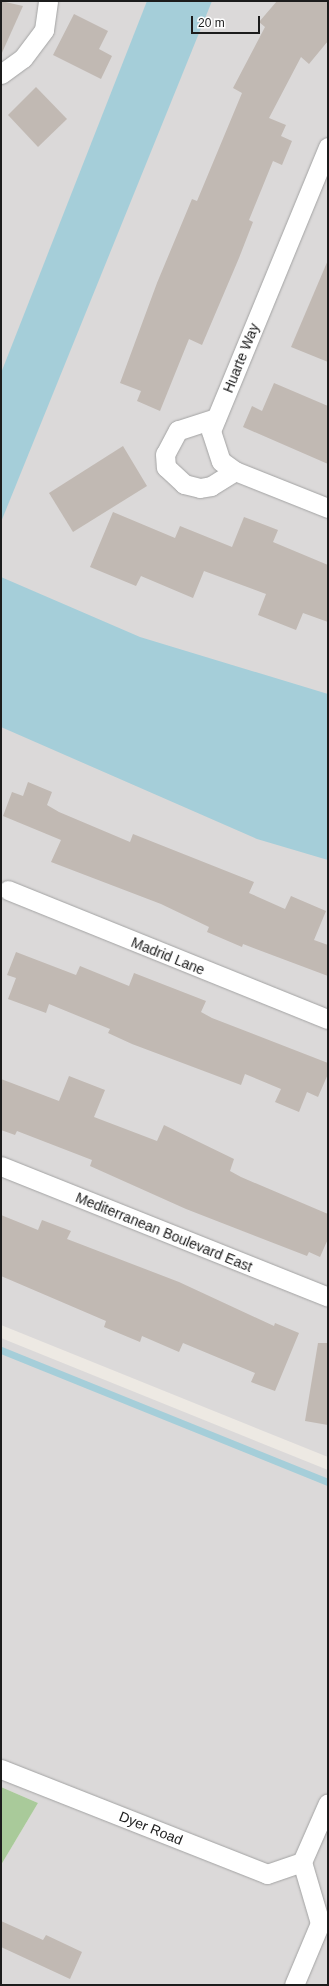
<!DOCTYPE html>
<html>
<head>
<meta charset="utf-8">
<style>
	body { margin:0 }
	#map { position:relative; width:329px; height:1986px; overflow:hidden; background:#ede9e3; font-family:Arial,sans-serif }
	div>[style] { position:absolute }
	.residential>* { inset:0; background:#dbd9d9 }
	.forest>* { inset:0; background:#a9ca9a }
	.water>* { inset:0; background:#a5ced9 }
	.stream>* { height:7px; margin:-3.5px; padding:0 3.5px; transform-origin:3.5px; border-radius:3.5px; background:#a5ced9 }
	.building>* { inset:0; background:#c1b9b3 }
	.roads { filter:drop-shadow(0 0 1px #a3a3a3) drop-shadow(0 0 1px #a3a3a3) }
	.street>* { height:19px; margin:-9.5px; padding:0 9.5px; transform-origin:9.5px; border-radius:9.5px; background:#fff }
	span { translate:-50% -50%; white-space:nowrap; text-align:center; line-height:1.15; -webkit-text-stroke:3.5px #fff; paint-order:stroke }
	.street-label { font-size:14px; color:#1c1c1c }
	.frame { position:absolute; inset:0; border:2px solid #1c1c1c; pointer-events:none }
	.scale { position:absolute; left:191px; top:16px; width:69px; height:18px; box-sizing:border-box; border:2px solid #1c1c1c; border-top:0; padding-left:5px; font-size:12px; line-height:14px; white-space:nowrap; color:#1c1c1c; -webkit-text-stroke:3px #fff; paint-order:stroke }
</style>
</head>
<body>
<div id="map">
	<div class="residential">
		<i style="clip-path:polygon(1px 1px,328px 1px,328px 1457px,1px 1325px)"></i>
		<i style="clip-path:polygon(1px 1338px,328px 1470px,328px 1985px,1px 1985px,1px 1865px,38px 1803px,1px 1787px)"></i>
	</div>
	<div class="forest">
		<i style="clip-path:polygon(1px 1787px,38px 1803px,1px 1865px)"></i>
	</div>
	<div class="water">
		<i style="clip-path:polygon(147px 1px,212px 1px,1px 522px,1px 373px)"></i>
		<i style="clip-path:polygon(1px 577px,140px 637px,328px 694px,328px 860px,257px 839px,1px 727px)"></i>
	</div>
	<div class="stream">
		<i style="left:1px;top:1350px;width:353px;rotate:22deg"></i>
	</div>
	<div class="building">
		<i style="clip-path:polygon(1px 1px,23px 6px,1px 55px)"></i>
		<i style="clip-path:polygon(277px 1px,328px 1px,328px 41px,309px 64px,301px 57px,269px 118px,286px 125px,281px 136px,292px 141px,282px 165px,273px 161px,249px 220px,253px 222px,239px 258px,202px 345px,189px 339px,160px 411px,137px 401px,141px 391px,120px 383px,157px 283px,192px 199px,197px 201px,242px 93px,233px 88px,265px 27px,259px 22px)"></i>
		<i style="clip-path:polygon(74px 14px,108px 31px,99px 49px,112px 56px,101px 79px,53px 55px)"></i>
		<i style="clip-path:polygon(36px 87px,67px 119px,38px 147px,8px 115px)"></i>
		<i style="clip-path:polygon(328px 260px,328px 362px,291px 347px)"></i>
		<i style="clip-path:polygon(274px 383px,328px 406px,328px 464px,243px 427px,252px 406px,262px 411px)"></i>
		<i style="clip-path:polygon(123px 446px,147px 486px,73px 532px,49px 493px)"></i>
		<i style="clip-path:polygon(113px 512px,175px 538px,180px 526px,232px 547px,244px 517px,278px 530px,273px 542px,328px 565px,328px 622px,303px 613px,296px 630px,258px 615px,266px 594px,204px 571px,193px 598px,141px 576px,136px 586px,90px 567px)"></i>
		<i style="clip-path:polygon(28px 782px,52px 792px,47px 805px,59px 812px,130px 842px,133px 834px,254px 882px,249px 893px,285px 909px,291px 896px,326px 911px,314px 940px,328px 945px,328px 976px,243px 944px,242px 947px,207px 932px,209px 927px,161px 904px,51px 862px,61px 840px,3px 816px,12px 792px,23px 796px)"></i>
		<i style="clip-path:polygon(16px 952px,76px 975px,80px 966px,129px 986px,134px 973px,206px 1001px,201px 1012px,212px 1018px,328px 1063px,328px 1074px,318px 1097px,307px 1092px,299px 1112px,275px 1102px,281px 1089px,245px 1074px,241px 1085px,132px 1044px,108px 1033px,110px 1029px,49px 1004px,46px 1013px,8px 999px,16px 978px,7px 975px)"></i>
		<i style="clip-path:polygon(69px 1076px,105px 1090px,94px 1117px,157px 1141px,164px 1125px,234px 1159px,230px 1171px,241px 1177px,328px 1214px,328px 1239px,320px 1257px,309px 1252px,307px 1256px,186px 1209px,90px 1166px,92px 1160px,17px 1131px,15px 1135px,1px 1130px,1px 1079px,59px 1101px)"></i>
		<i style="clip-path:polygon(1px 1215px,38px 1230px,42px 1220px,71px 1231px,67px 1239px,179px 1282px,274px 1326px,275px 1323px,299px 1333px,275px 1391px,251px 1382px,255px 1373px,183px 1343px,179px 1352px,142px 1336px,140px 1342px,104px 1327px,106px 1321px,1px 1276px)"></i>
		<i style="clip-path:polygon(318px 1343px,328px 1343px,328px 1425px,305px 1421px)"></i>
		<i style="clip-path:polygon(1px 1921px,43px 1940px,46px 1935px,82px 1952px,70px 1979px,1px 1947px)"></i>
	</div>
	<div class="roads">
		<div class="street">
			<i style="left:1px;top:74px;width:27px;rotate:-36deg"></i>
			<i style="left:23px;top:58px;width:35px;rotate:-53deg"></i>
			<i style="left:44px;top:30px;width:29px;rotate:-82deg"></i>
			<i style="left:328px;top:147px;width:307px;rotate:112.4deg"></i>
			<i style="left:211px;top:431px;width:32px;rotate:72deg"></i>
			<i style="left:221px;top:461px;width:17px;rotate:36deg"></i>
			<i style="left:235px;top:471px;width:100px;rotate:21.7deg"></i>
			<i style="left:216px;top:418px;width:40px;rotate:162deg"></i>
			<i style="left:178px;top:430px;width:27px;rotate:118deg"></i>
			<i style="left:165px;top:454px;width:13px;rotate:86deg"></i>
			<i style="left:166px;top:467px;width:25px;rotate:43deg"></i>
			<i style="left:184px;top:484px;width:16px;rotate:14deg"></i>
			<i style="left:200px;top:488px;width:11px;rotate:-10deg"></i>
			<i style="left:211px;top:486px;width:28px;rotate:-32deg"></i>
			<i style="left:8px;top:890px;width:345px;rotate:22deg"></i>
			<i style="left:1px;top:1166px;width:352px;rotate:21.8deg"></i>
			<i style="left:1px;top:1769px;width:286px;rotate:21.5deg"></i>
			<i style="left:267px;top:1874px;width:37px;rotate:-19deg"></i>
			<i style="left:302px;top:1862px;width:64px;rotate:-66.2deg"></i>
			<i style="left:294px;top:1985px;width:67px;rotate:-67.2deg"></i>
			<i style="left:320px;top:1923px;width:64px;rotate:-106.4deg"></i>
		</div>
	</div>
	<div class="street-label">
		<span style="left:241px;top:358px;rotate:-68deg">Huarte Way</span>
		<span style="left:168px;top:956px;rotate:22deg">Madrid Lane</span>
		<span style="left:164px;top:1232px;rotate:22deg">Mediterranean Boulevard East</span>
		<span style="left:151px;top:1828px;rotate:22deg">Dyer Road</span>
	</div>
	<div class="frame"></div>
	<div class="scale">20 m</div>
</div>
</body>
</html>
